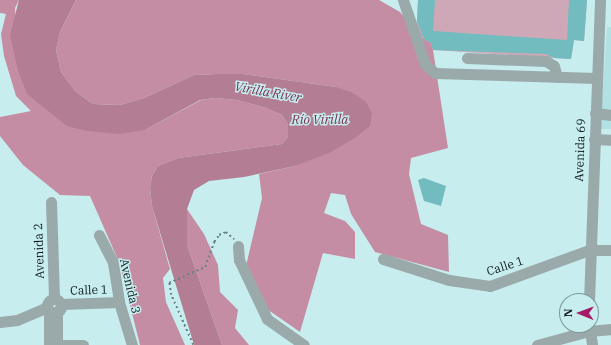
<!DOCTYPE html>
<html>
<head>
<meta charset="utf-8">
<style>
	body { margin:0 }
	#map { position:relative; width:611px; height:345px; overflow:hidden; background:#c8edef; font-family:"IBM Plex Serif",serif }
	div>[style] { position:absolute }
	.built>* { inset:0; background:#b2e1e3 }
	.green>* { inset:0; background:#cfa8b7 }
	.forest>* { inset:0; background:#c58da4 }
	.water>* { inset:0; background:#b37d93 }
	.building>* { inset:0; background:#72bbbf }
	.path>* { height:1.5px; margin-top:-0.75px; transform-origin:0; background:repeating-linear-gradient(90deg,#698283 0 2px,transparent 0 5px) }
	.minor>* { height:11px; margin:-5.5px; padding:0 5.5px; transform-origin:5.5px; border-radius:5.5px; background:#9aa9aa }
	.minor>.ring { margin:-5.5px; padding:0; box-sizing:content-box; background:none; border:11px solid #9aa9aa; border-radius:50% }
	span { translate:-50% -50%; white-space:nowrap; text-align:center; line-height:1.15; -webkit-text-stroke:3px #c8edef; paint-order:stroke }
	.street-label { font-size:12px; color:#0d1b1c }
	.water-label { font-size:13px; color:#753151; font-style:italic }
	.north { position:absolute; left:559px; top:293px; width:40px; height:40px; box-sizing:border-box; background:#c8edef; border:1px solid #7d999b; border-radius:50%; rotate:271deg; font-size:11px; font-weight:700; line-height:16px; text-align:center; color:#0d1b1c }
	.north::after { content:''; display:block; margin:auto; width:14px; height:18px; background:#a41c67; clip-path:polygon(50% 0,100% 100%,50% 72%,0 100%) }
</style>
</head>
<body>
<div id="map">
	<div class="built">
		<i style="clip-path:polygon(607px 27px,611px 27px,611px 129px,600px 129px)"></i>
	</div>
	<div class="green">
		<i style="clip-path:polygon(418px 0,587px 0,584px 41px,574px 40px,571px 59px,433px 50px,431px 43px,422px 38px,417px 27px)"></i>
	</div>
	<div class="forest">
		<i style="clip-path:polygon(0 0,19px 0,15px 8px,18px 71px,145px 130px,201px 100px,215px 98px,237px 100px,266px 108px,282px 115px,288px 124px,288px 137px,282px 144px,178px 158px,158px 166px,152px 176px,150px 188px,152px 206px,170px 269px,163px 278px,166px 302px,185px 345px,140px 345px,119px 262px,90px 196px,60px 195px,23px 165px,0 136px,0 117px,31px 111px,16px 96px,4px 56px,1px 34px,6px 14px,0 13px)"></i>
		<i style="clip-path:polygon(76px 0,379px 0,400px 12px,422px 38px,431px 43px,433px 50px,448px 148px,411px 158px,409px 174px,421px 224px,448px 235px,449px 272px,375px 252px,351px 214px,345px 195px,331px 193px,324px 213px,345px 221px,355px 232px,355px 259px,323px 253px,300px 332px,264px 307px,246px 266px,262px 198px,259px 174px,295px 166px,336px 87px,243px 74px,219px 74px,194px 75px,144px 98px,120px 105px,93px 104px,75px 91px,61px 72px,56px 50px,60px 32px)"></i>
		<i style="clip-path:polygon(187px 209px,204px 234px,218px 265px,220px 292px,238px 310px,235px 328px,249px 345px,222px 345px,187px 245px)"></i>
	</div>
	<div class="water">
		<i style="clip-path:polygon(19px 0,76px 0,60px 32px,56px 50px,61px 72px,75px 91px,93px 104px,120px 105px,144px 98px,194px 75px,219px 74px,243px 74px,336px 87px,353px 93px,366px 102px,372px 113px,370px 126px,355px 138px,329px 153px,295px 166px,244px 177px,209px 181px,194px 190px,187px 209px,187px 245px,222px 345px,194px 345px,152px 206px,150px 188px,152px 176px,158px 166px,178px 158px,282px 144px,288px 137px,288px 124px,282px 115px,266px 108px,237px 100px,215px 98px,200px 100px,145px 130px,119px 134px,87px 131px,67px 126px,27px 94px,18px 71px,10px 35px)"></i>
	</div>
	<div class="building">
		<i style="clip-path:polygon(418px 0,435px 0,433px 31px,567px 40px,569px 0,587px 0,584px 41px,574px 40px,571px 59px,554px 58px,546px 54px,433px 50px,431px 43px,424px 39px,417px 21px)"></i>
		<i style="clip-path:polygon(424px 178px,446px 186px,441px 206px,424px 201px,418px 180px)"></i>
	</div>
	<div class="path">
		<i style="left:193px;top:345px;width:55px;rotate:-113.7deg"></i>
		<i style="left:171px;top:295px;width:12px;rotate:-99deg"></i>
		<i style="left:169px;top:283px;width:39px;rotate:-24deg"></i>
		<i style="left:205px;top:267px;width:27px;rotate:-70deg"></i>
		<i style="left:214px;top:242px;width:9px;rotate:-54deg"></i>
		<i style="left:219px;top:235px;width:8px;rotate:-23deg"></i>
		<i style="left:226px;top:232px;width:11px;rotate:41deg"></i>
	</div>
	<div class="minor">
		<i style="left:403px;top:0;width:68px;rotate:71deg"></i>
		<i style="left:425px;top:64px;width:13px;rotate:42deg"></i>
		<i style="left:435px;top:73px;width:161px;rotate:1.8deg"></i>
		<i style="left:467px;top:58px;width:79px;rotate:2.2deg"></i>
		<i style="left:546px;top:61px;width:9px;rotate:32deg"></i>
		<i style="left:554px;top:66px;width:11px;rotate:75deg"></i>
		<i style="left:595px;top:113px;width:16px;rotate:7deg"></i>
		<i style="left:594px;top:139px;width:17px;rotate:3deg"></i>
		<i style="left:51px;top:202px;width:97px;rotate:88.2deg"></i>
		<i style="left:99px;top:235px;width:31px;rotate:63deg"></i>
		<i style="left:113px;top:263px;width:39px;rotate:81deg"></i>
		<i style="left:119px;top:302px;width:45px;rotate:73.2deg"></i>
		<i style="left:238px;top:246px;width:14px;rotate:86deg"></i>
		<i style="left:239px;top:260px;width:65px;rotate:64.6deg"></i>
		<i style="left:267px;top:319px;width:45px;rotate:35.1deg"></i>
		<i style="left:383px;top:259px;width:69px;rotate:17.7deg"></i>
		<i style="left:449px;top:280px;width:41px;rotate:8.3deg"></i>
		<i style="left:490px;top:286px;width:105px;rotate:-20deg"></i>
		<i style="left:589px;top:250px;width:22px"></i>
		<i class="ring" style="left:47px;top:299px;width:3px;height:3px"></i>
		<i style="left:589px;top:301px;width:301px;rotate:-87.9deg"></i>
		<i style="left:61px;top:304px;width:58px;rotate:-2deg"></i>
		<i style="left:0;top:322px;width:17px;rotate:-7deg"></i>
		<i style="left:17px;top:320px;width:33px;rotate:-23deg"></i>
		<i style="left:589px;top:325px;width:20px;rotate:81deg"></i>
		<i style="left:57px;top:344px;width:33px;rotate:-90deg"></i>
		<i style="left:49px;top:345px;width:34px;rotate:-90deg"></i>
		<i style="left:53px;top:345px;width:30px"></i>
		<i style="left:537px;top:345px;width:54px;rotate:-15.1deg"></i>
		<i style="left:589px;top:331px;width:22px;rotate:-5deg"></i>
	</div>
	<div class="street-label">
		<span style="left:580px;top:150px;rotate:-88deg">Avenida 69</span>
		<span style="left:39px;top:251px;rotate:-92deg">Avenida 2</span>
		<span style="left:505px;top:266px;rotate:-18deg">Calle 1</span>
		<span style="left:130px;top:286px;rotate:77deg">Avenida 3</span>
		<span style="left:89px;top:290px;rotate:-2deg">Calle 1</span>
	</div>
	<div class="water-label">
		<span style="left:268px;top:93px;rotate:10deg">Virilla River</span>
		<span style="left:320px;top:120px">Río Virilla</span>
	</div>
	<div class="north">N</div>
</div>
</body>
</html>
